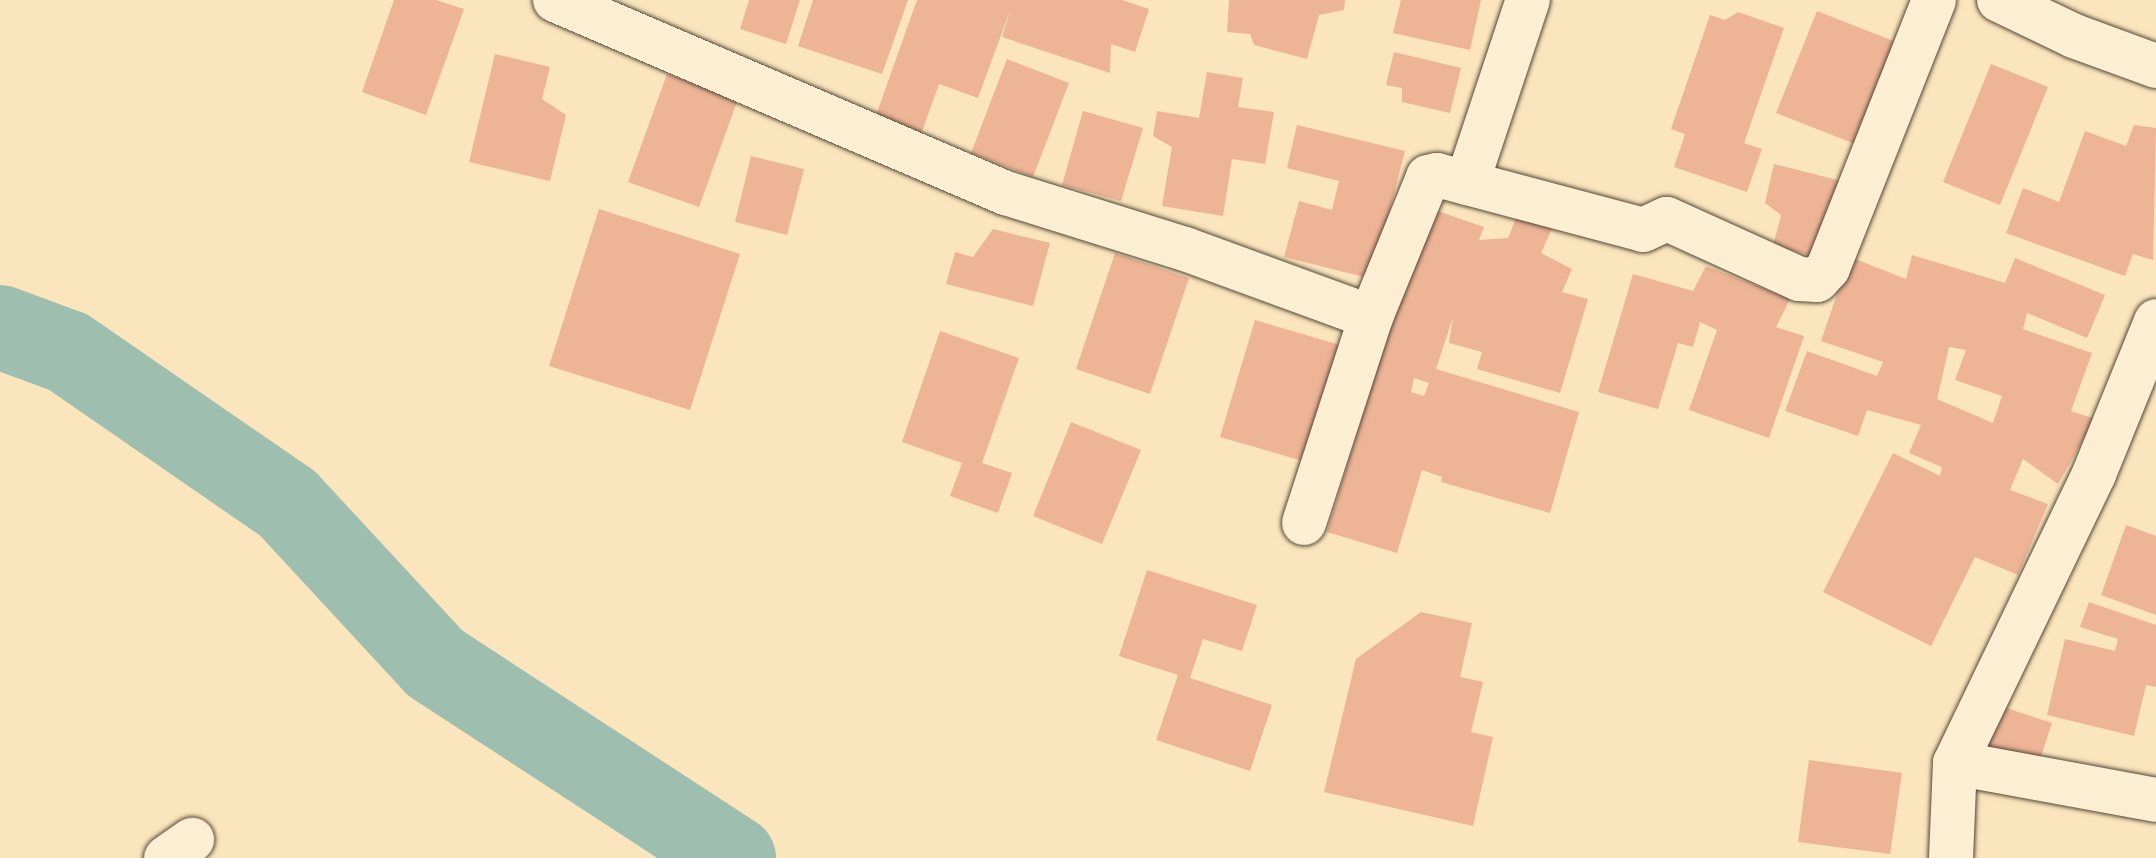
<!DOCTYPE html>
<html>
<head>
<meta charset="utf-8">
<style>
	body { margin:0 }
	#map { position:relative; width:2156px; height:858px; overflow:hidden; background:#fae5bc; font-family:"Gentium Book Plus",serif }
	div>[style] { position:absolute }
	.river>* { height:84px; margin:-42px; padding:0 42px; transform-origin:42px; border-radius:42px; background:#9ebfaf }
	.building>* { inset:0; background:#eeb496 }
	.roads { filter:drop-shadow(0 0 2px #544839) drop-shadow(0 0 2px #544839) }
	.street>* { height:44px; margin:-22px; padding:0 22px; transform-origin:22px; border-radius:22px; background:#fceed3 }
	.secondary>* { height:44px; margin:-22px; padding:0 22px; transform-origin:22px; border-radius:22px; background:#fceed3 }
	span { translate:-50% -50%; white-space:nowrap; text-align:center; line-height:1.15; -webkit-text-stroke:8px #fceed3; paint-order:stroke }
</style>
</head>
<body>
<div id="map">
	<div class="river">
		<i style="left:0;top:327px;width:72px;rotate:20.2deg"></i>
		<i style="left:68px;top:352px;width:267px;rotate:34.6deg"></i>
		<i style="left:288px;top:504px;width:217px;rotate:47.2deg"></i>
		<i style="left:435px;top:663px;width:357px;rotate:33.1deg"></i>
	</div>
	<div class="building">
		<i style="clip-path:polygon(394px 0,436px 0,464px 9px,426px 115px,362px 92px)"></i>
		<i style="clip-path:polygon(749px 0,800px 0,786px 44px,740px 29px)"></i>
		<i style="clip-path:polygon(813px 0,908px 0,882px 74px,798px 46px)"></i>
		<i style="clip-path:polygon(917px 0,1122px 0,1149px 9px,1135px 52px,1111px 44px,1110px 73px,1002px 37px,1011px 8px,978px 98px,939px 84px,919px 140px,873px 124px)"></i>
		<i style="clip-path:polygon(1229px 0,1345px 0,1344px 10px,1319px 15px,1307px 59px,1254px 45px,1250px 34px,1227px 32px)"></i>
		<i style="clip-path:polygon(1401px 0,1481px 0,1470px 50px,1393px 33px)"></i>
		<i style="clip-path:polygon(1817px 11px,1896px 42px,1855px 144px,1776px 113px)"></i>
		<i style="clip-path:polygon(1738px 12px,1784px 28px,1744px 143px,1762px 149px,1747px 192px,1674px 167px,1685px 134px,1671px 129px,1710px 15px,1725px 20px)"></i>
		<i style="clip-path:polygon(1394px 52px,1461px 68px,1450px 113px,1402px 102px,1402px 88px,1386px 85px)"></i>
		<i style="clip-path:polygon(495px 54px,550px 67px,542px 99px,566px 115px,550px 181px,469px 162px)"></i>
		<i style="clip-path:polygon(1007px 59px,1069px 83px,1033px 177px,971px 153px)"></i>
		<i style="clip-path:polygon(1991px 64px,2048px 87px,2000px 205px,1943px 182px)"></i>
		<i style="clip-path:polygon(1207px 72px,1243px 78px,1238px 107px,1274px 112px,1265px 164px,1232px 159px,1223px 216px,1162px 206px,1172px 147px,1153px 136px,1157px 111px,1199px 118px)"></i>
		<i style="clip-path:polygon(667px 74px,738px 99px,699px 207px,628px 182px)"></i>
		<i style="clip-path:polygon(1083px 111px,1143px 128px,1121px 201px,1062px 185px)"></i>
		<i style="clip-path:polygon(1297px 125px,1405px 151px,1372px 279px,1284px 257px,1299px 201px,1332px 210px,1339px 181px,1287px 168px)"></i>
		<i style="clip-path:polygon(2134px 125px,2156px 128px,2153px 260px,2133px 254px,2125px 276px,2006px 233px,2023px 188px,2059px 202px,2085px 131px,2126px 146px)"></i>
		<i style="clip-path:polygon(751px 156px,804px 169px,787px 235px,735px 222px)"></i>
		<i style="clip-path:polygon(1774px 164px,1849px 183px,1830px 260px,1773px 246px,1781px 215px,1765px 203px)"></i>
		<i style="clip-path:polygon(evenodd,1426px 207px,1484px 227px,1479px 240px,1508px 238px,1518px 213px,1554px 224px,1541px 253px,1572px 269px,1562px 292px,1588px 299px,1560px 393px,1477px 369px,1482px 352px,1449px 343px,1453px 317px,1436px 369px,1579px 412px,1550px 513px,1441px 482px,1442px 477px,1422px 470px,1397px 553px,1327px 532px,1426px 207px,1414px 378px,1429px 383px,1424px 396px,1411px 392px,1414px 378px)"></i>
		<i style="clip-path:polygon(599px 209px,740px 254px,690px 410px,549px 366px)"></i>
		<i style="clip-path:polygon(993px 229px,1050px 243px,1033px 306px,946px 284px,955px 252px,973px 257px)"></i>
		<i style="clip-path:polygon(1115px 253px,1189px 278px,1150px 394px,1076px 369px)"></i>
		<i style="clip-path:polygon(evenodd,1912px 255px,2005px 283px,2015px 258px,2105px 295px,2087px 338px,2027px 313px,2023px 329px,2092px 353px,2071px 411px,2095px 419px,2058px 484px,2023px 459px,2010px 490px,2048px 504px,2018px 575px,1975px 557px,1931px 646px,1823px 592px,1893px 453px,1940px 476px,1942px 467px,1909px 453px,1921px 425px,1867px 410px,1858px 436px,1785px 411px,1807px 351px,1877px 376px,1883px 362px,1821px 341px,1847px 265px,1855px 259px,1906px 279px,1912px 255px,1949px 347px,1966px 350px,1955px 380px,2002px 396px,1993px 423px,1937px 399px,1949px 347px)"></i>
		<i style="clip-path:polygon(1706px 266px,1790px 299px,1776px 327px,1804px 336px,1769px 438px,1689px 410px,1717px 330px,1700px 322px,1693px 347px,1678px 343px,1658px 409px,1598px 392px,1633px 274px,1693px 291px)"></i>
		<i style="clip-path:polygon(1255px 320px,1340px 345px,1306px 462px,1220px 437px)"></i>
		<i style="clip-path:polygon(940px 331px,1019px 358px,982px 463px,1012px 473px,998px 513px,950px 496px,962px 463px,902px 442px)"></i>
		<i style="clip-path:polygon(1071px 422px,1141px 450px,1102px 544px,1033px 516px)"></i>
		<i style="clip-path:polygon(2126px 525px,2156px 536px,2156px 615px,2101px 595px)"></i>
		<i style="clip-path:polygon(1147px 570px,1257px 605px,1242px 651px,1203px 639px,1190px 678px,1272px 705px,1250px 771px,1156px 740px,1178px 675px,1119px 656px)"></i>
		<i style="clip-path:polygon(2089px 602px,2156px 625px,2156px 687px,2146px 685px,2134px 736px,2047px 715px,2065px 639px,2115px 651px,2118px 639px,2080px 627px)"></i>
		<i style="clip-path:polygon(1421px 612px,1472px 623px,1460px 677px,1483px 682px,1471px 732px,1493px 737px,1473px 826px,1324px 792px,1356px 659px)"></i>
		<i style="clip-path:polygon(1997px 705px,2052px 723px,2037px 768px,1982px 751px)"></i>
		<i style="clip-path:polygon(1809px 760px,1902px 773px,1890px 854px,1798px 842px)"></i>
	</div>
	<div class="roads">
		<div class="street">
			<i style="left:555px;top:0;width:491px;rotate:23.2deg"></i>
			<i style="left:1006px;top:193px;width:188px;rotate:17.4deg"></i>
			<i style="left:1185px;top:249px;width:198px;rotate:20.1deg"></i>
			<i style="left:1467px;top:183px;width:193px;rotate:-71.6deg"></i>
			<i style="left:1304px;top:523px;width:217px;rotate:-72deg"></i>
			<i style="left:1371px;top:317px;width:151px;rotate:-67.8deg"></i>
			<i style="left:1428px;top:177px;width:9px;rotate:-13deg"></i>
			<i style="left:1437px;top:175px;width:213px;rotate:14.9deg"></i>
			<i style="left:1643px;top:230px;width:26px;rotate:-25deg"></i>
			<i style="left:1667px;top:219px;width:145px;rotate:24.4deg"></i>
			<i style="left:1799px;top:279px;width:18px;rotate:3deg"></i>
			<i style="left:1817px;top:280px;width:16px;rotate:-47deg"></i>
			<i style="left:1828px;top:268px;width:288px;rotate:-68.4deg"></i>
			<i style="left:1955px;top:763px;width:204px;rotate:10.4deg"></i>
			<i style="left:166px;top:858px;width:32px;rotate:-35deg"></i>
			<i style="left:1951px;top:858px;width:95px;rotate:-87.6deg"></i>
			<i style="left:1955px;top:763px;width:321px;rotate:-64.3deg"></i>
			<i style="left:2094px;top:474px;width:165px;rotate:-67.9deg"></i>
		</div>
		<div class="secondary">
			<i style="left:1999px;top:0;width:83px;rotate:25.6deg"></i>
			<i style="left:2074px;top:36px;width:87px;rotate:20.1deg"></i>
		</div>
	</div>
</div>
</body>
</html>
